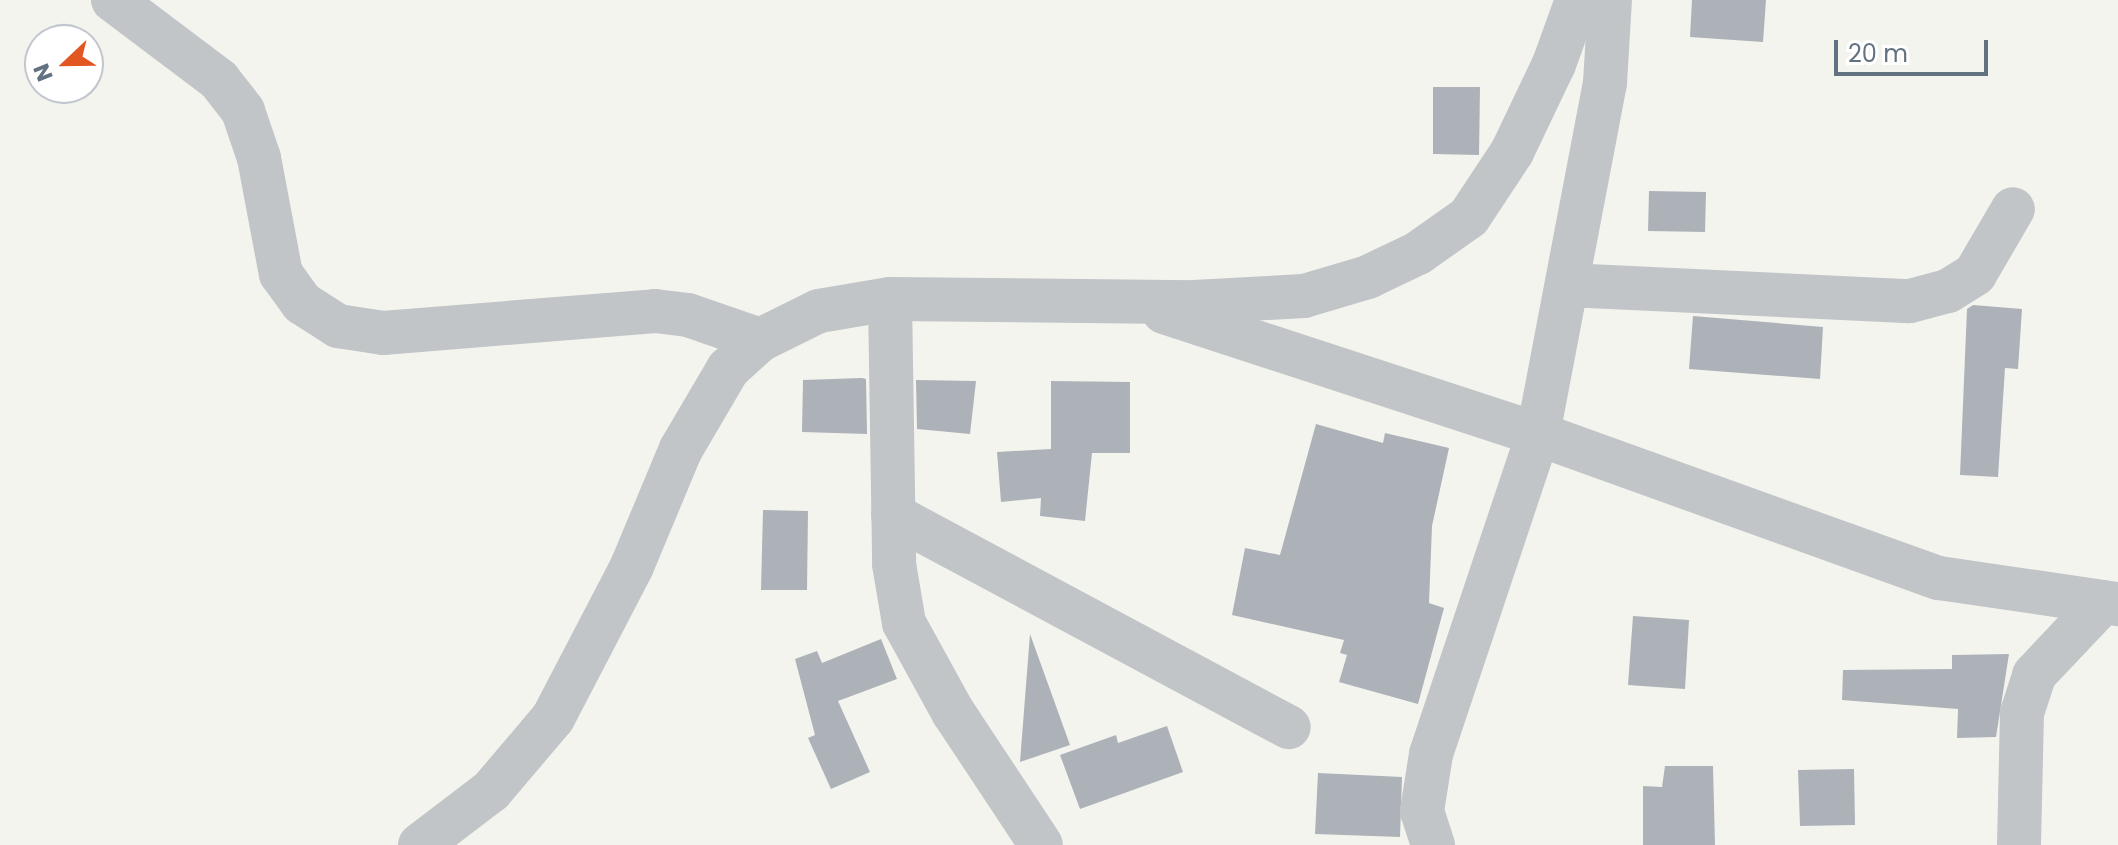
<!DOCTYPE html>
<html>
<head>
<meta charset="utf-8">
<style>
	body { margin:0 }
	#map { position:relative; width:2118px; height:845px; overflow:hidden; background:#f4f4ef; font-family:Poppins,sans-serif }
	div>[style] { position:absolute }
	.building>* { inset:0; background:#acb2b8 }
	.minor>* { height:44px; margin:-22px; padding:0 22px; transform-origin:22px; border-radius:22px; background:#c1c5c8 }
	span { translate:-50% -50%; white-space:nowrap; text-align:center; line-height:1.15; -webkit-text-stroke:8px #fff; paint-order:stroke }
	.north { position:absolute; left:24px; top:24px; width:80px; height:80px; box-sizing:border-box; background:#fff; border:2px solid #c1c7cd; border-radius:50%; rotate:248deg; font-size:22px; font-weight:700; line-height:32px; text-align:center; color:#637281 }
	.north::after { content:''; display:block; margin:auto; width:28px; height:36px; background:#e25721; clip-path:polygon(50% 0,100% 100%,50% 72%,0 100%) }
	.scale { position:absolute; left:1834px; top:40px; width:154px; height:36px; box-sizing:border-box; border:4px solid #637281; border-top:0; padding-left:10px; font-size:24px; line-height:28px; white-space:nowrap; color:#637281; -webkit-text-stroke:6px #fff; paint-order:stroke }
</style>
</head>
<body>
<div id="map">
	<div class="building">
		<i style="clip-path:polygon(1692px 0,1766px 0,1763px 42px,1690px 37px)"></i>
		<i style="clip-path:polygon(1433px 87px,1480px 87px,1479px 155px,1433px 154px)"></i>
		<i style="clip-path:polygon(1649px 191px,1706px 192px,1705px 232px,1648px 231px)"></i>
		<i style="clip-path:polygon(1973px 305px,2022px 309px,2018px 369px,2005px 368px,1998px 477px,1960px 475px,1967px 309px)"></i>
		<i style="clip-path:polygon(1693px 316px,1823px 327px,1820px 379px,1689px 369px)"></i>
		<i style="clip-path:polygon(862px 378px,866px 379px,867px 434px,802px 432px,803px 380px)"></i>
		<i style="clip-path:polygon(916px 380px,976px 381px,970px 434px,917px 429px)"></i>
		<i style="clip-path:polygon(1051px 381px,1130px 382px,1130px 453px,1092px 453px,1085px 521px,1040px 516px,1041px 498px,1001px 502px,997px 452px,1051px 449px)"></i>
		<i style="clip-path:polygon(1316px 424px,1383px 443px,1385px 433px,1449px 448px,1432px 526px,1429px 603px,1444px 608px,1418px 704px,1339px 682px,1347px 655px,1340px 653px,1344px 640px,1232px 615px,1245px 548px,1280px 555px)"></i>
		<i style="clip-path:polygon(763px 510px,808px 511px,807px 590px,761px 590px)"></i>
		<i style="clip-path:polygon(1633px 616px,1689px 620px,1685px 689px,1628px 685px)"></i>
		<i style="clip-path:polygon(1030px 634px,1070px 745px,1020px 762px)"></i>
		<i style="clip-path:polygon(881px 639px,897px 679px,838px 701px,870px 772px,831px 789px,808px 738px,815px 735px,795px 659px,817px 651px,822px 663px)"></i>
		<i style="clip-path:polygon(2009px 654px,1996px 737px,1957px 738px,1958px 709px,1842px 700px,1843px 670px,1952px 669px,1952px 655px)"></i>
		<i style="clip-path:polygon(1167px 726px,1183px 772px,1080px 809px,1060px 755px,1116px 735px,1118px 743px)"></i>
		<i style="clip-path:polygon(1665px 766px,1713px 766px,1715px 845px,1643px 845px,1643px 786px,1662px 787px)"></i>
		<i style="clip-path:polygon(1854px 769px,1855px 825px,1800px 826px,1798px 770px)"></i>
		<i style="clip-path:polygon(1318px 773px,1402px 777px,1400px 837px,1315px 834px)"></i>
	</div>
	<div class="minor">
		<i style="left:113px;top:0;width:133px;rotate:37deg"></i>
		<i style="left:219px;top:80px;width:39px;rotate:52deg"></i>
		<i style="left:243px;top:111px;width:50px;rotate:71.2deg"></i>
		<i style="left:259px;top:158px;width:118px;rotate:79.3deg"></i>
		<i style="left:281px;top:274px;width:36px;rotate:54deg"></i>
		<i style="left:302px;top:303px;width:43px;rotate:32.6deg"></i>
		<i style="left:338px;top:326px;width:46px;rotate:8.8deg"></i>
		<i style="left:383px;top:333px;width:273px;rotate:-4.6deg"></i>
		<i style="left:655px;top:311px;width:33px;rotate:7deg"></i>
		<i style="left:688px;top:315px;width:76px;rotate:19.1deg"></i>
		<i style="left:1567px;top:285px;width:343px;rotate:2.7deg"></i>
		<i style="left:1910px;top:301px;width:39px;rotate:-15deg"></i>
		<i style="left:1948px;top:291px;width:32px;rotate:-32deg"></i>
		<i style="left:1975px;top:274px;width:75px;rotate:-59.7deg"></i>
		<i style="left:890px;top:299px;width:265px;rotate:89.1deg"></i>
		<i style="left:894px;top:564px;width:60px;rotate:80.4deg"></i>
		<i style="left:904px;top:623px;width:102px;rotate:61.2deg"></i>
		<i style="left:953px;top:712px;width:159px;rotate:56.5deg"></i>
		<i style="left:1164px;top:312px;width:393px;rotate:18.1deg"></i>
		<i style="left:1538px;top:434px;width:426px;rotate:19.8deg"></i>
		<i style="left:1939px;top:578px;width:181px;rotate:8.3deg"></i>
		<i style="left:893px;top:515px;width:449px;rotate:28.2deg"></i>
		<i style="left:420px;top:845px;width:89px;rotate:-37.3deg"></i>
		<i style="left:491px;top:791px;width:96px;rotate:-49.7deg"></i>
		<i style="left:553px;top:718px;width:171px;rotate:-62.5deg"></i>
		<i style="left:632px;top:566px;width:127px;rotate:-67.3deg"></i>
		<i style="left:681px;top:449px;width:93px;rotate:-59.6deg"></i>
		<i style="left:728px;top:369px;width:43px;rotate:-42.2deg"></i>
		<i style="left:760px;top:340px;width:66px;rotate:-26.2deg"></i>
		<i style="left:819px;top:311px;width:72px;rotate:-9.6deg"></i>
		<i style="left:890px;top:299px;width:304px;rotate:0.6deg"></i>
		<i style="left:1194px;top:302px;width:110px;rotate:-3.1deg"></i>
		<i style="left:1304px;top:296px;width:67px;rotate:-16.5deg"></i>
		<i style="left:1368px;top:277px;width:55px;rotate:-25.6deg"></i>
		<i style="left:1418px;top:253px;width:62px;rotate:-35.2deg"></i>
		<i style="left:1469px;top:217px;width:78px;rotate:-56.5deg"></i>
		<i style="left:1512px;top:152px;width:98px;rotate:-64.5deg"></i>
		<i style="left:1554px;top:64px;width:68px;rotate:-70.2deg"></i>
		<i style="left:1433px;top:845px;width:36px;rotate:-108deg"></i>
		<i style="left:1422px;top:811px;width:58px;rotate:-81deg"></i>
		<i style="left:1431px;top:754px;width:337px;rotate:-71.5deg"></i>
		<i style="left:1538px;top:434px;width:357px;rotate:-79.2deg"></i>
		<i style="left:1605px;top:83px;width:83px;rotate:-86.6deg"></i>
		<i style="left:2019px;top:845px;width:132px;rotate:-88.7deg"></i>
		<i style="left:2022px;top:713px;width:40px;rotate:-72deg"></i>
		<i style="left:2034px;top:675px;width:100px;rotate:-46.6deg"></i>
	</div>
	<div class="north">N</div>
	<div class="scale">20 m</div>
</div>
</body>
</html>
